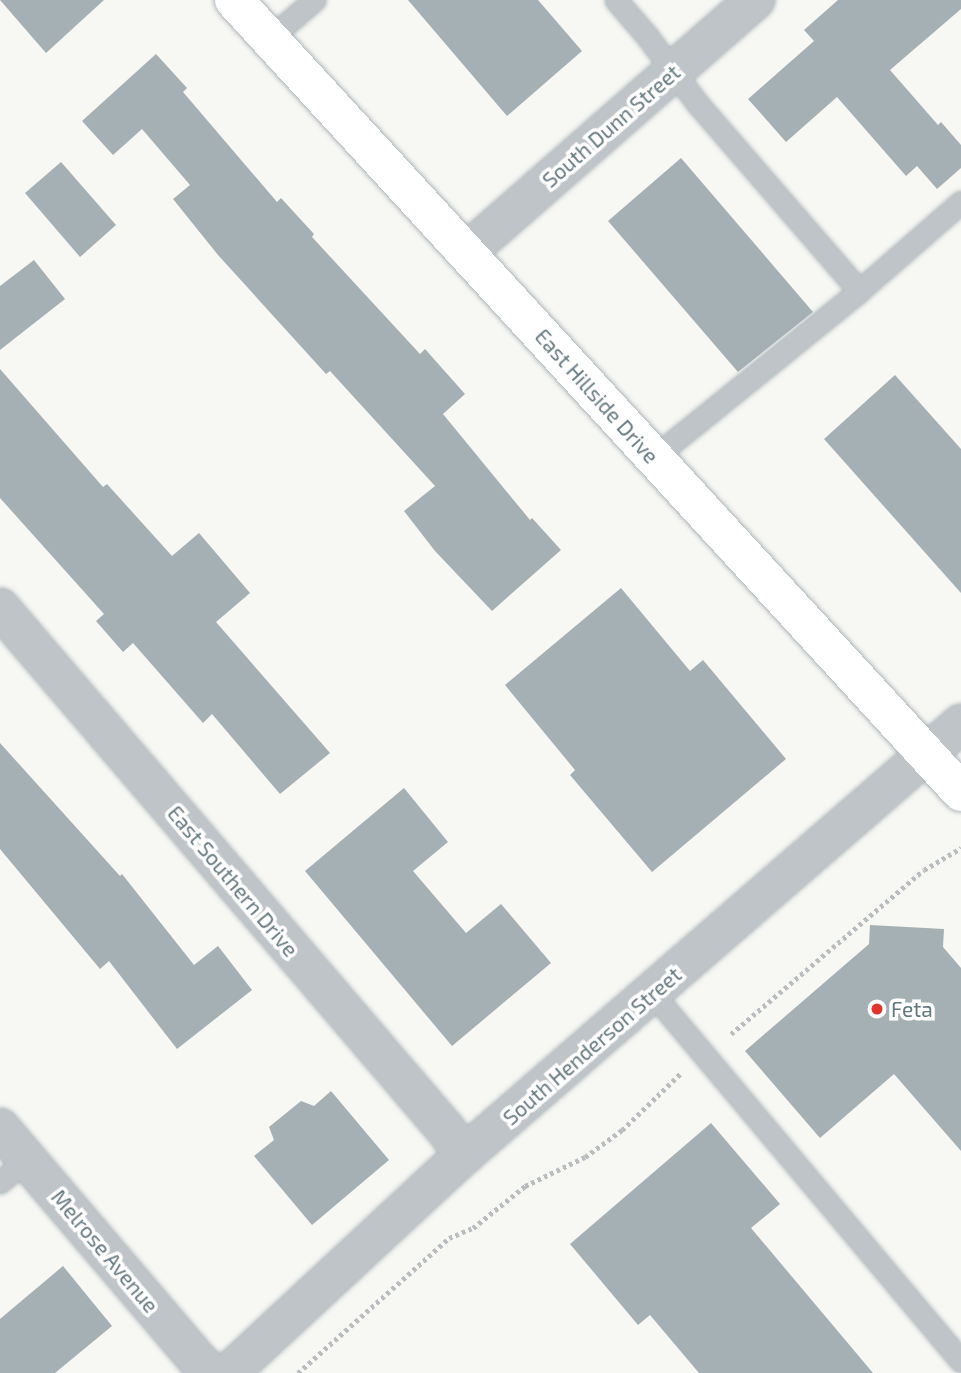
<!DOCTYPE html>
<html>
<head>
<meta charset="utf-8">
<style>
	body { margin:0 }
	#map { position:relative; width:961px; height:1373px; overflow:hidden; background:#f7f7f4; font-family:"Exo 2",sans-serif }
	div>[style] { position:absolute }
	.building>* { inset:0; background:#a5b0b4 }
	.path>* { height:4.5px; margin-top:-2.25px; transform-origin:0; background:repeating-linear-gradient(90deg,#b9bdbf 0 3.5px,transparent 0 7px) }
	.roads { filter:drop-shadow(0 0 2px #aeb7ba) drop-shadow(0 0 2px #aeb7ba) }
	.service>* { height:21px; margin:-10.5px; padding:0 10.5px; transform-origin:10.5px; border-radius:10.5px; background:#bec4c7 }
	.minor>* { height:38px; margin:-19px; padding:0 19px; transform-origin:19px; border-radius:19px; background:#bec4c7 }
	.tertiary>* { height:38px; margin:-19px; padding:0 19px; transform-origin:19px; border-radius:19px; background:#bec4c7 }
	.secondary>* { height:38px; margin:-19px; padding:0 19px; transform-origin:19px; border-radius:19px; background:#fff }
	.dots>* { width:19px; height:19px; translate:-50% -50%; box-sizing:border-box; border:4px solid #fff; border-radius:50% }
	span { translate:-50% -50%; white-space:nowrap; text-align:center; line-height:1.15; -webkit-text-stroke:7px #fff; paint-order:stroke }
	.street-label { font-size:21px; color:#63787f }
	.poi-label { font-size:21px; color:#63787f }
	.left { translate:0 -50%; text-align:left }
</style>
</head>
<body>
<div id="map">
	<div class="building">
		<i style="clip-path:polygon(0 0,104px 0,46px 53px)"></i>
		<i style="clip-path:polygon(408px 0,538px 0,582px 51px,507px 116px)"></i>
		<i style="clip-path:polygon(838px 0,961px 0,961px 9px,890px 70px,938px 125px,941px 122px,961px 145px,961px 168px,937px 189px,917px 166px,906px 176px,837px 97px,786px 142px,748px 99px,814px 41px,804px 30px)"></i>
		<i style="clip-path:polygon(156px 54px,187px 88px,183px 92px,277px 202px,281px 198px,314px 234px,312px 237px,420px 354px,425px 349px,465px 394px,443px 414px,530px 520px,532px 518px,561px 550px,492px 611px,435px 551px,404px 511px,435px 486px,330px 371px,326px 374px,218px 255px,173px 199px,190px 185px,142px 129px,113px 155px,82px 121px)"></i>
		<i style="clip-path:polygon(681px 158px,813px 312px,738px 372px,608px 221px)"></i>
		<i style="clip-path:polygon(61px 162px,116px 225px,80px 257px,25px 193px)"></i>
		<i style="clip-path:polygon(34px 260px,65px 299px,0 350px,0 286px)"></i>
		<i style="clip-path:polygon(0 369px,103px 487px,107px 484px,172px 556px,199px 533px,250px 593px,216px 622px,330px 753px,280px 794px,212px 714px,203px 723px,133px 643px,123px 652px,96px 621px,104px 614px,0 498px)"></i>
		<i style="clip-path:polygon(895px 375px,961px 449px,961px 593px,824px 439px)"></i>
		<i style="clip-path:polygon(621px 588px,690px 671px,703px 660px,786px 759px,652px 872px,570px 775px,575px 770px,505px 685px)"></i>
		<i style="clip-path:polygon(0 743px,120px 876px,122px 874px,194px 965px,218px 946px,252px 990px,177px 1049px,109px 961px,100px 969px,0 849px)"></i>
		<i style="clip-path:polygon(404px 788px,448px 842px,413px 871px,466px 933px,501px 904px,551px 963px,452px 1046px,305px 871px)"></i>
		<i style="clip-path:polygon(870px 925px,944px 929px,943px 947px,961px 968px,961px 1151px,894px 1074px,820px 1138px,745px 1051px,869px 944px)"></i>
		<i style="clip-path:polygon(331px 1091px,389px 1160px,312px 1225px,254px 1156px,274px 1140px,269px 1127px,301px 1101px,314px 1106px)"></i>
		<i style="clip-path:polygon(711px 1123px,780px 1204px,751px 1228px,873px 1373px,699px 1373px,650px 1315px,638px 1325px,570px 1244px)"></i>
		<i style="clip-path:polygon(63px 1266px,112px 1326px,55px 1373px,0 1373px,0 1319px)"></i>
	</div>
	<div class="path">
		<i style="left:731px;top:1034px;width:253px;rotate:-40.4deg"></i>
		<i style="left:924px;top:870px;width:43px;rotate:-30.7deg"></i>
		<i style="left:298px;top:1373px;width:203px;rotate:-41.8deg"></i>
		<i style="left:449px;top:1238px;width:26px;rotate:-23deg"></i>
		<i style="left:473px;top:1228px;width:67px;rotate:-38.9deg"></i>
		<i style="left:525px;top:1186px;width:67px;rotate:-25.8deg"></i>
		<i style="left:585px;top:1157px;width:46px;rotate:-36.1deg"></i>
		<i style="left:622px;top:1130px;width:81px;rotate:-44deg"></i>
	</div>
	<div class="roads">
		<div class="service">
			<i style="left:616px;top:0;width:48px;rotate:49.3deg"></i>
			<i style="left:647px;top:36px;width:84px;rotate:53.3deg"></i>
			<i style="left:697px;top:103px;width:248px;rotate:49.2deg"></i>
			<i style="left:269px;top:39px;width:60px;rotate:-40.9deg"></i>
			<i style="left:653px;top:458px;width:265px;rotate:-39deg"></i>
			<i style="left:859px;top:291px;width:135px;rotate:-41.1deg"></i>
			<i style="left:653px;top:994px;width:479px;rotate:50deg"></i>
			<i style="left:0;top:1182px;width:35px;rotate:-40deg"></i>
		</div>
		<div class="minor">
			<i style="left:467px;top:252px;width:383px;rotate:-41.2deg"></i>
			<i style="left:0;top:608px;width:687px;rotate:49.49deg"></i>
			<i style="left:446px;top:1130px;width:31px;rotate:54deg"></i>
			<i style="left:0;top:1128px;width:306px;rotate:49.6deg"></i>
			<i style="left:198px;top:1361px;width:18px;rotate:41deg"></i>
		</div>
		<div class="tertiary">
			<i style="left:229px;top:1373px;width:321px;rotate:-42.9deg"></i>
			<i style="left:464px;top:1155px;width:658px;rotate:-40.93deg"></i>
		</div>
		<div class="secondary">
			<i style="left:234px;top:0;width:1075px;rotate:47.45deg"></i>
		</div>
	</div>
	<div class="dots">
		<i style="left:877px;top:1009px;background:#e0352c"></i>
	</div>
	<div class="street-label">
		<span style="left:611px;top:126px;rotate:-41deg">South Dunn Street</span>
		<span style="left:597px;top:396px;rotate:48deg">East Hillside Drive</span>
		<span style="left:233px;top:881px;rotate:50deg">East Southern Drive</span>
		<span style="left:592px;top:1046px;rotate:-41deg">South Henderson Street</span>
		<span style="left:105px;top:1251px;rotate:50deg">Melrose Avenue</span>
	</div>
	<div class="poi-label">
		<span class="left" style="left:891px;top:1009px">Feta</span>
	</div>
</div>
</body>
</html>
